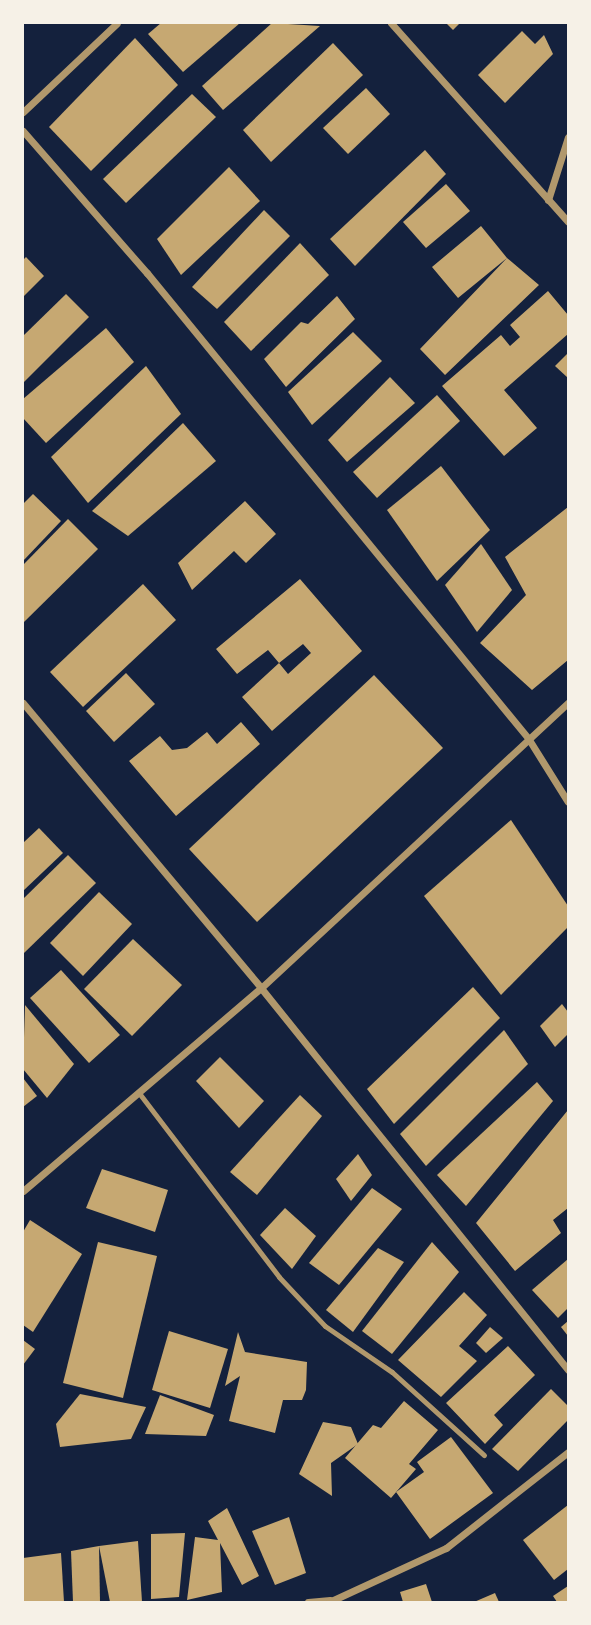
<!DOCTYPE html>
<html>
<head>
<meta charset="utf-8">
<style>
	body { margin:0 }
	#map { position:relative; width:591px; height:1625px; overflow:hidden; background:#14213d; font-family:"Titillium Web",sans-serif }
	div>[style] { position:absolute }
	.building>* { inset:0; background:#c6a872 }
	.service>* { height:5px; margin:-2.5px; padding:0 2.5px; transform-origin:2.5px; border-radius:2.5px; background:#b1986c }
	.minor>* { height:7px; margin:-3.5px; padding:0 3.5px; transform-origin:3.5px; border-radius:3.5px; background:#b1986c }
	span { translate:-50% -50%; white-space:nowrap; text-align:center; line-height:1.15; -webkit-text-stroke:7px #f6f1e7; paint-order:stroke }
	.frame { position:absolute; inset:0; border:24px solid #f6f1e7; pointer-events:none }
</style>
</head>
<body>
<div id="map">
	<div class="building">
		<i style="clip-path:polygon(161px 23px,240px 23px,183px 72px,148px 34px)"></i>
		<i style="clip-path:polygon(272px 23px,320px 26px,223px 110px,202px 86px)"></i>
		<i style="clip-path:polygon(446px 23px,460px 23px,453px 30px)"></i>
		<i style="clip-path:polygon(522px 31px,535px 44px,544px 35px,553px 54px,505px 103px,478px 75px)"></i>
		<i style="clip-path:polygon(135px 38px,178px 85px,91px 171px,49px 127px)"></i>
		<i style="clip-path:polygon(333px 43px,363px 75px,271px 162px,243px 130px)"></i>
		<i style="clip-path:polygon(366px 88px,390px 114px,348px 154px,323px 128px)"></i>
		<i style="clip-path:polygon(192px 94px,216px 117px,126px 203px,103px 179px)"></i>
		<i style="clip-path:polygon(425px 150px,446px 174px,355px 266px,330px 239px)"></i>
		<i style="clip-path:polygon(229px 167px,260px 201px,181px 275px,157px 239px)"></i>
		<i style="clip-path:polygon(446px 184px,470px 211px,426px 248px,403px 222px)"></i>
		<i style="clip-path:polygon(264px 210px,290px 236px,217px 309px,192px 287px)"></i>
		<i style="clip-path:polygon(481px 226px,507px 258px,539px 285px,445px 375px,420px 349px,507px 258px,458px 298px,432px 267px)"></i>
		<i style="clip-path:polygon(300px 243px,329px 275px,251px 351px,224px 322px)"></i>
		<i style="clip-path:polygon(26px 257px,44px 276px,23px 297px,23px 260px)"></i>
		<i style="clip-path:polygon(548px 291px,568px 315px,568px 334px,504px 390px,537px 428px,504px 456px,442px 386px,501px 335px,510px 346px,520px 337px,510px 325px)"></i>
		<i style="clip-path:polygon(66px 294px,89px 317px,23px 383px,23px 336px)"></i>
		<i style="clip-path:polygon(337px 296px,355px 319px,286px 387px,264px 359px,301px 322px,308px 324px)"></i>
		<i style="clip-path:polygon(106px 328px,134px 362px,46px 443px,23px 418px,23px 399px)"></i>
		<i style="clip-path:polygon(353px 332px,382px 361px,312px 425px,288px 392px)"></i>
		<i style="clip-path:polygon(568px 353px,568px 378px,555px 366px)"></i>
		<i style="clip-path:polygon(146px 366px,181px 414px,88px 503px,51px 457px)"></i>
		<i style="clip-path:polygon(390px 377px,415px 403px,347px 462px,328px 440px)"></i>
		<i style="clip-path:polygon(437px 395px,460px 421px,377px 498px,353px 472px)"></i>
		<i style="clip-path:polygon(183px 423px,216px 461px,128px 536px,92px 511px)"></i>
		<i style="clip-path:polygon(441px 466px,490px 530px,437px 581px,387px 510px)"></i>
		<i style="clip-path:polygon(33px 494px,61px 521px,23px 561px,23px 504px)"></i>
		<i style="clip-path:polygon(245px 501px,276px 534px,246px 563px,234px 551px,192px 590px,178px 563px)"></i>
		<i style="clip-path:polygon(568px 507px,568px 660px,532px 690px,480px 643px,526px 595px,505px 557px)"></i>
		<i style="clip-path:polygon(68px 519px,98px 549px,23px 623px,23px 565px)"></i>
		<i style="clip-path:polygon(481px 544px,512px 590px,477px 632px,445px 585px)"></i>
		<i style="clip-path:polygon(evenodd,300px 579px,362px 651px,272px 731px,242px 697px,279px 663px,268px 650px,237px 674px,216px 649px,300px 579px,303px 644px,311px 653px,288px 674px,279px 663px,303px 644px)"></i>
		<i style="clip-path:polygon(143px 584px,176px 620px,83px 707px,50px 672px)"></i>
		<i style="clip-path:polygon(126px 673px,155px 704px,114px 742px,86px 711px)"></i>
		<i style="clip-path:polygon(374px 675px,443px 748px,257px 922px,189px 849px)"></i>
		<i style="clip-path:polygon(241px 722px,260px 744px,176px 816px,129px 761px,160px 736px,172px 750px,187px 748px,207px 732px,217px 744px)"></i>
		<i style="clip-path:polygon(511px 820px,568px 906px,568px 927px,501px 995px,424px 896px)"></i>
		<i style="clip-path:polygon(39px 828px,63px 853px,23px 891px,23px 843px)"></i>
		<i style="clip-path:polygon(68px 855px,96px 883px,23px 954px,23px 899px)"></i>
		<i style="clip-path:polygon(99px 892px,132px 924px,83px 976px,50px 943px)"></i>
		<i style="clip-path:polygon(133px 939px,182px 985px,132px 1036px,84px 989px)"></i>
		<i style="clip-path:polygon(61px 970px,120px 1035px,89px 1063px,30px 998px)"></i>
		<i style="clip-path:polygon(473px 987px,500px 1018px,394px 1124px,367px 1089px)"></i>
		<i style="clip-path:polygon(562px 1004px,568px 1012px,568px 1034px,555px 1047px,540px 1026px)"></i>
		<i style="clip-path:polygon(25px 1005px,74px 1064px,47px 1098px,23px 1069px)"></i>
		<i style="clip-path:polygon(504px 1030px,528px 1064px,426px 1166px,400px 1134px)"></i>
		<i style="clip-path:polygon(220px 1057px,264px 1101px,239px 1128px,196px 1081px)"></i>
		<i style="clip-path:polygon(23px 1078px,37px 1096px,23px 1107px)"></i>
		<i style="clip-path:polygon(537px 1082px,553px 1101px,466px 1206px,437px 1175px)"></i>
		<i style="clip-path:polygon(300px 1095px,322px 1116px,257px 1195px,230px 1172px)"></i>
		<i style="clip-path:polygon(568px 1110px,568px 1208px,553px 1220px,561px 1233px,515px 1271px,476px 1223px)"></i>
		<i style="clip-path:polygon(358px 1154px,372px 1175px,351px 1201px,336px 1179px)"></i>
		<i style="clip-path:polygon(102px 1169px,168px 1190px,155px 1232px,86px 1208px)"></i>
		<i style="clip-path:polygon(372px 1188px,402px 1209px,339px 1285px,309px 1263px)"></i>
		<i style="clip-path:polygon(285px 1208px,316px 1236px,292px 1269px,260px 1235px)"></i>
		<i style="clip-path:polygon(30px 1220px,82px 1254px,33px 1332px,23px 1325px,23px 1232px)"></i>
		<i style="clip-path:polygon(98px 1242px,157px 1256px,123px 1398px,63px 1383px)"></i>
		<i style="clip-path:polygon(432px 1242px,459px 1272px,392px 1354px,362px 1331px)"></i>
		<i style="clip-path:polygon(378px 1248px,404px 1262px,353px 1332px,326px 1310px)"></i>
		<i style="clip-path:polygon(568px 1259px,568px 1308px,558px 1318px,532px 1290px)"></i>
		<i style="clip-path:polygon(464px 1292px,487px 1315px,459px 1346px,477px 1361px,441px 1397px,398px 1360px)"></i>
		<i style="clip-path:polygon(568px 1321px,568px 1336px,561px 1327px)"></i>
		<i style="clip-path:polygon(490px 1327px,503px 1338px,486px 1353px,476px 1343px)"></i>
		<i style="clip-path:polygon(169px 1331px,228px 1349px,210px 1408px,152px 1390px)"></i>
		<i style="clip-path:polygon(238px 1332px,245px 1352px,307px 1362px,306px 1390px,302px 1400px,283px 1400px,275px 1433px,229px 1421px,240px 1376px,225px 1386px)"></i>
		<i style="clip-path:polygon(23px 1340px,35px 1349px,23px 1365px)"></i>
		<i style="clip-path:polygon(508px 1346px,535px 1375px,494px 1415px,503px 1425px,485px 1444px,446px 1403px)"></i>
		<i style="clip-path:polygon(551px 1389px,568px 1406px,568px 1420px,518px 1471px,492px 1449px)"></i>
		<i style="clip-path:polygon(80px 1394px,146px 1407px,131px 1439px,60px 1447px,56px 1424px)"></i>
		<i style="clip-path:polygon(160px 1395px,214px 1415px,206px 1436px,145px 1434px)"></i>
		<i style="clip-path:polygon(404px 1401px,438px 1430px,409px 1464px,416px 1469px,391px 1498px,345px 1458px,373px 1425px,381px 1428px)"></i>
		<i style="clip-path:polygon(323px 1422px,351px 1427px,358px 1444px,331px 1463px,332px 1496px,299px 1474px)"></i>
		<i style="clip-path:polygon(451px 1437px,493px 1493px,430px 1539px,396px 1492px,424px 1472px,417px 1462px)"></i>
		<i style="clip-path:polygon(568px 1505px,568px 1569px,554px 1580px,523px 1540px)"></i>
		<i style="clip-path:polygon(227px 1508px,259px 1576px,242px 1585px,220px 1543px,222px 1592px,187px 1600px,195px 1537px,218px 1540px,208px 1521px)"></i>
		<i style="clip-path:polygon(289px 1517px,306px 1573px,275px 1585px,252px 1531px)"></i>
		<i style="clip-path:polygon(185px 1533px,179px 1597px,151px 1599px,151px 1534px)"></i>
		<i style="clip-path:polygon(138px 1541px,142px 1602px,110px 1602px,99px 1546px)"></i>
		<i style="clip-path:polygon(99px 1546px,100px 1602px,73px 1602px,71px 1551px)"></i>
		<i style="clip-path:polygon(61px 1553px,64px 1602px,23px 1602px,23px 1558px)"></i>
		<i style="clip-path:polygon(426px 1584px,432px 1602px,403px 1602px,400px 1592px)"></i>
		<i style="clip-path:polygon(568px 1586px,568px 1602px,557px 1602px,553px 1596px)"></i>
		<i style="clip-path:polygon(495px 1593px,499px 1602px,474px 1602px)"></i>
	</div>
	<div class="service">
		<i style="left:139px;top:1093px;width:231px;rotate:52.7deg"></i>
		<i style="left:279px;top:1277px;width:67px;rotate:46.8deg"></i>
		<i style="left:325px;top:1326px;width:81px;rotate:34.5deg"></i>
		<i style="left:392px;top:1372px;width:124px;rotate:42.1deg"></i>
	</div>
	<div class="minor">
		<i style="left:391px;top:23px;width:266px;rotate:48.3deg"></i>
		<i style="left:23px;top:112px;width:129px;rotate:-43.4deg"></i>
		<i style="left:23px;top:131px;width:189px;rotate:48.9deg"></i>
		<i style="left:147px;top:273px;width:601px;rotate:50.67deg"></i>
		<i style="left:528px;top:738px;width:75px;rotate:58deg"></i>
		<i style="left:548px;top:200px;width:66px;rotate:-72.4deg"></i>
		<i style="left:23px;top:703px;width:371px;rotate:50.1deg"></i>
		<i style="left:261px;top:988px;width:490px;rotate:51.2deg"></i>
		<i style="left:23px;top:1191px;width:313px;rotate:-40.5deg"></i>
		<i style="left:261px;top:988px;width:419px;rotate:-42.9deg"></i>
		<i style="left:308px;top:1602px;width:22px;rotate:-5deg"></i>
		<i style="left:329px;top:1602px;width:129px;rotate:-24.8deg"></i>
		<i style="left:446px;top:1548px;width:155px;rotate:-38.2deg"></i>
	</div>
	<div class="frame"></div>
</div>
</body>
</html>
